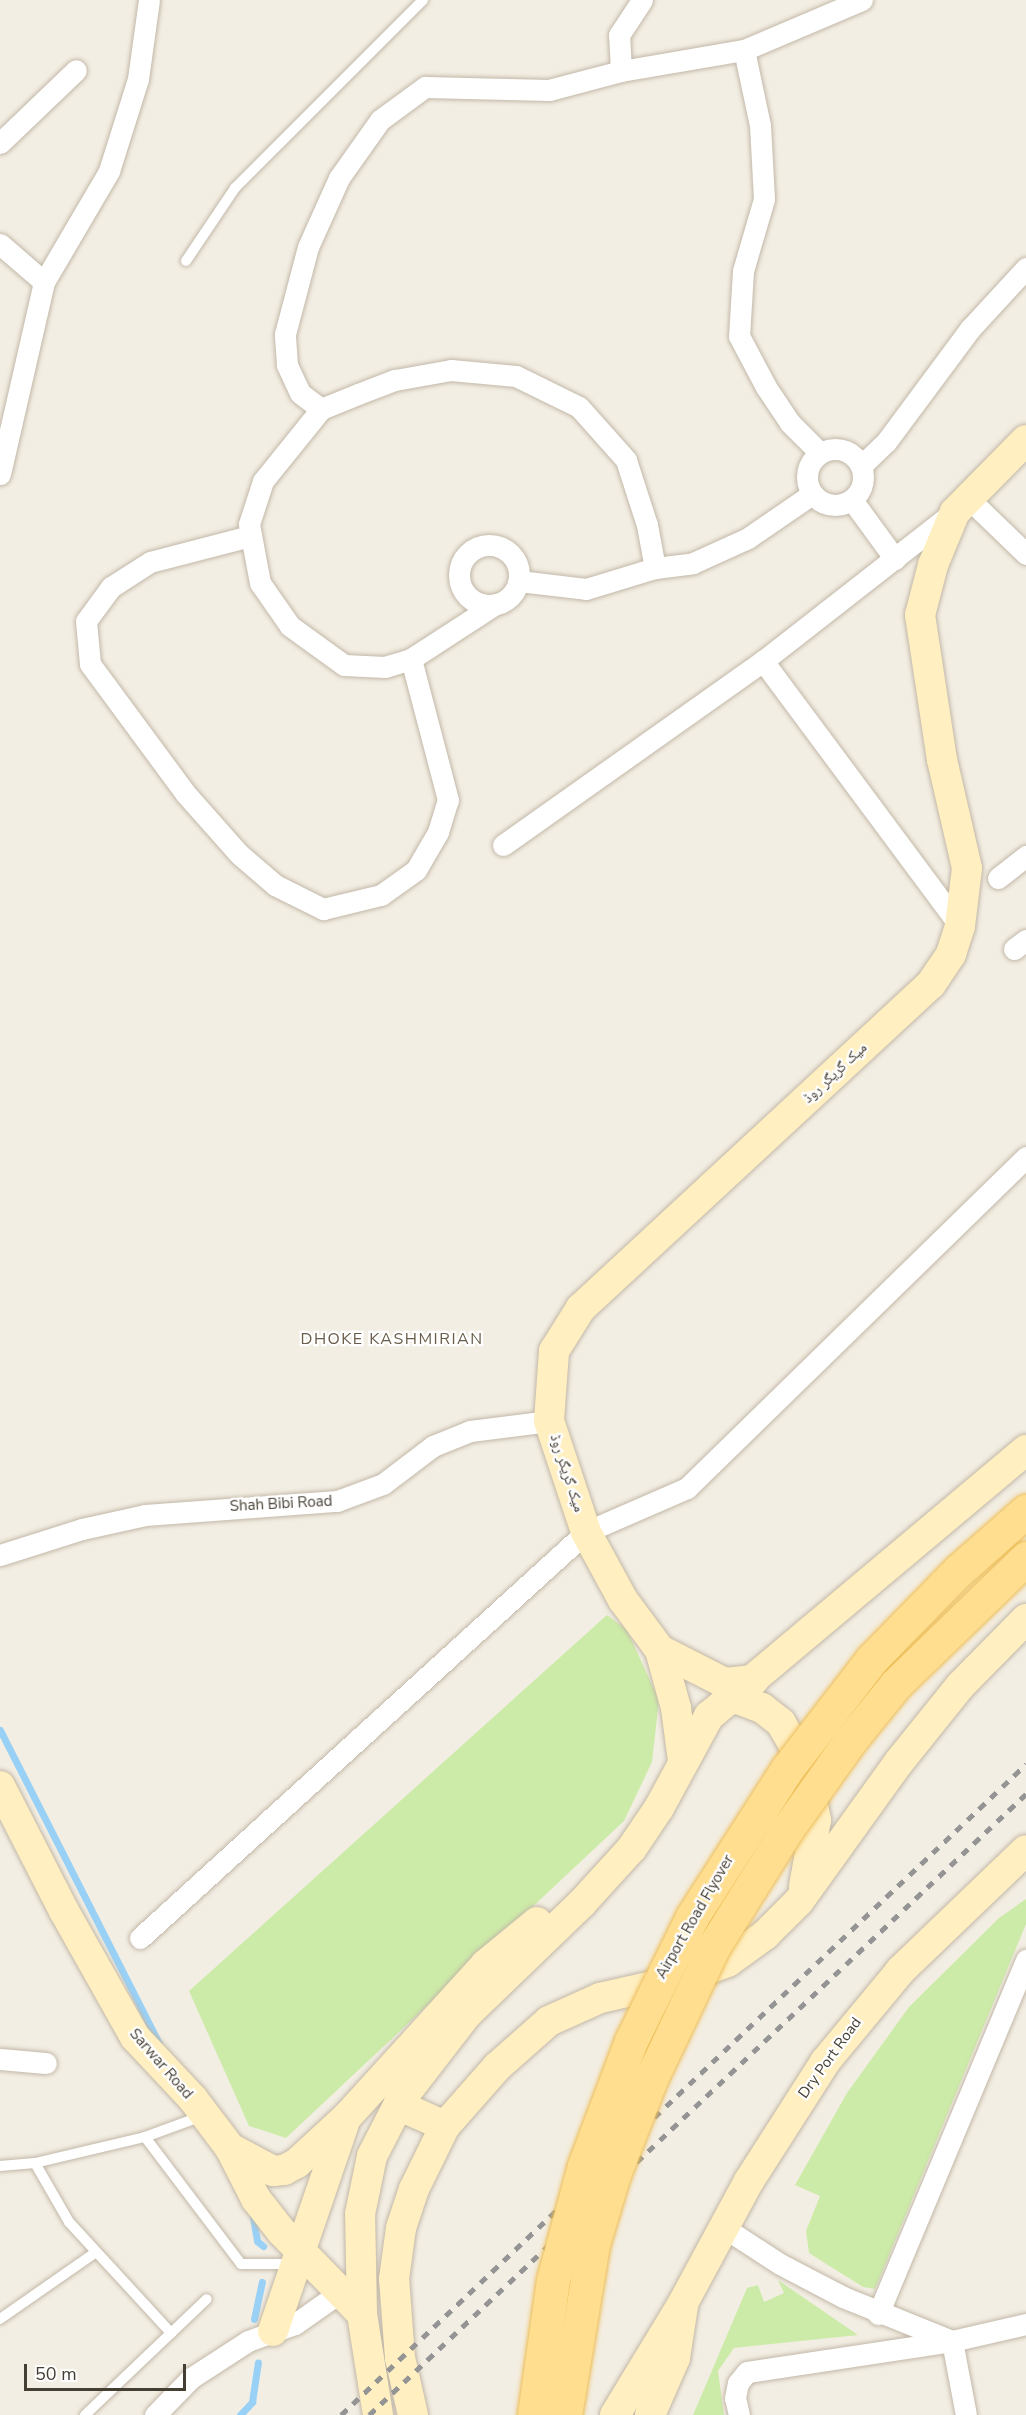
<!DOCTYPE html>
<html>
<head>
<meta charset="utf-8">
<style>
	body { margin:0 }
	#map { position:relative; width:1026px; height:2415px; overflow:hidden; background:#f3eee3; font-family:"Nunito Sans","Noto Naskh Arabic",sans-serif }
	div>[style] { position:absolute }
	.green>* { inset:0; background:#cdeba8 }
	.stream>* { height:7px; margin:-3.5px; padding:0 3.5px; transform-origin:3.5px; border-radius:3.5px; background:#99d1f6 }
	.roads { filter:drop-shadow(0 0 2px #c2b8a8) drop-shadow(0 0 2px #c2b8a8) }
	.lane>* { height:10px; margin:-5px; padding:0 5px; transform-origin:5px; border-radius:5px; background:#fff }
	.street>* { height:21px; margin:-10.5px; padding:0 10.5px; transform-origin:10.5px; border-radius:10.5px; background:#fff }
	.street>.ring { margin:-10.5px; padding:0; box-sizing:content-box; background:none; border:21px solid #fff; border-radius:50% }
	.secondary>* { height:30px; margin:-15px; padding:0 15px; transform-origin:15px; border-radius:15px; background:#ffefc1 }
	.rail>* { height:4.5px; margin-top:-2.25px; transform-origin:0; background:repeating-linear-gradient(90deg,#949494 0 8px,transparent 0 16px) }
	.bridges { filter:drop-shadow(0 0 2px #edbe57) drop-shadow(0 0 2px #edbe57) }
	.primary-bridge>* { height:33px; margin:-16.5px; padding:0 16.5px; transform-origin:16.5px; border-radius:16.5px; background:#ffde90 }
	span { translate:-50% -50%; white-space:nowrap; text-align:center; line-height:1.15; -webkit-text-stroke:4.5px #fff; paint-order:stroke }
	.street-label { font-size:15px; color:#453e33 }
	.neighbourhood-label { font-size:16px; color:#695c49; letter-spacing:1.5px }
	.scale { position:absolute; left:24px; top:2364px; width:162px; height:27px; box-sizing:border-box; border:3px solid #453e33; border-top:0; padding-left:8px; font-size:18px; line-height:21px; white-space:nowrap; color:#453e33; -webkit-text-stroke:4px #fff; paint-order:stroke }
</style>
</head>
<body>
<div id="map">
	<div class="green">
		<i style="clip-path:polygon(607px 1615px,627px 1630px,659px 1700px,652px 1762px,624px 1821px,286px 2138px,249px 2126px,189px 1991px)"></i>
		<i style="clip-path:polygon(1026px 1899px,1026px 1924px,875px 2289px,863px 2287px,809px 2253px,806px 2231px,820px 2196px,795px 2185px,847px 2093px,909px 2007px,999px 1918px)"></i>
		<i style="clip-path:polygon(778px 2280px,858px 2335px,734px 2348px,718px 2371px,724px 2415px,693px 2415px,747px 2288px,758px 2285px,764px 2302px,784px 2293px)"></i>
	</div>
	<div class="stream">
		<i style="left:0;top:1730px;width:351px;rotate:63.1deg"></i>
		<i style="left:252px;top:2212px;width:29px;rotate:80deg"></i>
		<i style="left:257px;top:2241px;width:8px;rotate:40deg"></i>
		<i style="left:254px;top:2319px;width:38px;rotate:-78deg"></i>
		<i style="left:240px;top:2415px;width:18px;rotate:-47deg"></i>
		<i style="left:252px;top:2402px;width:40px;rotate:-81.5deg"></i>
	</div>
	<div class="roads">
		<div class="lane">
			<i style="left:186px;top:261px;width:88px;rotate:-56.1deg"></i>
			<i style="left:235px;top:188px;width:266px;rotate:-45deg"></i>
			<i style="left:145px;top:2137px;width:159px;rotate:52.9deg"></i>
			<i style="left:241px;top:2264px;width:42px"></i>
			<i style="left:283px;top:2264px;width:11px;rotate:-27deg"></i>
			<i style="left:35px;top:2163px;width:68px;rotate:60deg"></i>
			<i style="left:69px;top:2222px;width:151px;rotate:47.4deg"></i>
			<i style="left:0;top:2166px;width:35px;rotate:-5deg"></i>
			<i style="left:35px;top:2163px;width:113px;rotate:-13.3deg"></i>
			<i style="left:145px;top:2137px;width:61px;rotate:-20.2deg"></i>
			<i style="left:0;top:2319px;width:117px;rotate:-34.9deg"></i>
			<i style="left:85px;top:2415px;width:168px;rotate:-43.6deg"></i>
		</div>
		<div class="street">
			<i style="left:744px;top:50px;width:77px;rotate:78deg"></i>
			<i style="left:760px;top:125px;width:74px;rotate:86.9deg"></i>
			<i style="left:764px;top:199px;width:75px;rotate:106.3deg"></i>
			<i style="left:743px;top:271px;width:65px;rotate:93.5deg"></i>
			<i style="left:739px;top:336px;width:58px;rotate:62.1deg"></i>
			<i style="left:766px;top:387px;width:43px;rotate:56.3deg"></i>
			<i style="left:790px;top:423px;width:42px;rotate:45deg"></i>
			<i style="left:621px;top:71px;width:36px;rotate:-93deg"></i>
			<i style="left:619px;top:35px;width:42px;rotate:-56.7deg"></i>
			<i style="left:0;top:143px;width:105px;rotate:-43.8deg"></i>
			<i style="left:0;top:244px;width:58px;rotate:40.8deg"></i>
			<i style="left:321px;top:409px;width:26px;rotate:-143deg"></i>
			<i style="left:300px;top:393px;width:31px;rotate:-115deg"></i>
			<i style="left:287px;top:365px;width:31px;rotate:-94deg"></i>
			<i style="left:285px;top:334px;width:90px;rotate:-75.2deg"></i>
			<i style="left:308px;top:247px;width:76px;rotate:-65.8deg"></i>
			<i style="left:339px;top:178px;width:71px;rotate:-54.7deg"></i>
			<i style="left:380px;top:120px;width:56px;rotate:-36.3deg"></i>
			<i style="left:425px;top:87px;width:124px;rotate:1.4deg"></i>
			<i style="left:549px;top:90px;width:74px;rotate:-14.8deg"></i>
			<i style="left:621px;top:71px;width:125px;rotate:-9.7deg"></i>
			<i style="left:744px;top:50px;width:128px;rotate:-23deg"></i>
			<i class="ring" style="left:807px;top:449px;width:35px;height:35px"></i>
			<i style="left:861px;top:466px;width:35px;rotate:-44deg"></i>
			<i style="left:886px;top:442px;width:141px;rotate:-53.4deg"></i>
			<i style="left:970px;top:329px;width:83px;rotate:-47.4deg"></i>
			<i style="left:0;top:474px;width:197px;rotate:-77.1deg"></i>
			<i style="left:44px;top:282px;width:129px;rotate:-59.6deg"></i>
			<i style="left:109px;top:171px;width:96px;rotate:-72.5deg"></i>
			<i style="left:138px;top:79px;width:80px;rotate:-82.1deg"></i>
			<i style="left:968px;top:498px;width:81px;rotate:44deg"></i>
			<i style="left:852px;top:500px;width:73px;rotate:53.9deg"></i>
			<i style="left:250px;top:536px;width:103px;rotate:165.4deg"></i>
			<i style="left:150px;top:562px;width:46px;rotate:147.3deg"></i>
			<i style="left:111px;top:587px;width:42px;rotate:126.3deg"></i>
			<i style="left:86px;top:621px;width:43px;rotate:84.7deg"></i>
			<i style="left:90px;top:664px;width:160px;rotate:53.6deg"></i>
			<i style="left:185px;top:793px;width:81px;rotate:48.5deg"></i>
			<i style="left:239px;top:854px;width:48px;rotate:40.7deg"></i>
			<i style="left:275px;top:885px;width:54px;rotate:26.6deg"></i>
			<i style="left:323px;top:909px;width:60px;rotate:-13.6deg"></i>
			<i style="left:381px;top:895px;width:43px;rotate:-35.5deg"></i>
			<i style="left:416px;top:870px;width:44px;rotate:-59.9deg"></i>
			<i style="left:438px;top:832px;width:34px;rotate:-73deg"></i>
			<i style="left:448px;top:800px;width:146px;rotate:-104.7deg"></i>
			<i class="ring" style="left:459px;top:545px;width:39px;height:39px"></i>
			<i style="left:519px;top:581px;width:67px;rotate:6.8deg"></i>
			<i style="left:586px;top:589px;width:72px;rotate:-16.9deg"></i>
			<i style="left:655px;top:568px;width:38px;rotate:-7deg"></i>
			<i style="left:693px;top:563px;width:60px;rotate:-24.4deg"></i>
			<i style="left:748px;top:538px;width:78px;rotate:-34.5deg"></i>
			<i style="left:494px;top:605px;width:99px;rotate:147deg"></i>
			<i style="left:411px;top:659px;width:27px;rotate:163deg"></i>
			<i style="left:385px;top:667px;width:41px;rotate:-177.2deg"></i>
			<i style="left:344px;top:665px;width:67px;rotate:-144.2deg"></i>
			<i style="left:290px;top:626px;width:52px;rotate:-124.9deg"></i>
			<i style="left:260px;top:583px;width:60px;rotate:-100.6deg"></i>
			<i style="left:249px;top:524px;width:45px;rotate:-72deg"></i>
			<i style="left:263px;top:481px;width:92px;rotate:-51.1deg"></i>
			<i style="left:321px;top:409px;width:40px;rotate:-22deg"></i>
			<i style="left:358px;top:394px;width:40px;rotate:-21deg"></i>
			<i style="left:395px;top:380px;width:57px;rotate:-10.1deg"></i>
			<i style="left:451px;top:370px;width:65px;rotate:5.3deg"></i>
			<i style="left:516px;top:376px;width:70px;rotate:26.2deg"></i>
			<i style="left:579px;top:407px;width:71px;rotate:48.4deg"></i>
			<i style="left:626px;top:460px;width:68px;rotate:72.1deg"></i>
			<i style="left:647px;top:525px;width:44px;rotate:79.5deg"></i>
			<i style="left:763px;top:661px;width:330px;rotate:53.4deg"></i>
			<i style="left:503px;top:845px;width:319px;rotate:-35.3deg"></i>
			<i style="left:763px;top:661px;width:242px;rotate:-38deg"></i>
			<i style="left:998px;top:878px;width:36px;rotate:-38deg"></i>
			<i style="left:1014px;top:949px;width:15px;rotate:-37deg"></i>
			<i style="left:0;top:1555px;width:86px;rotate:-17.6deg"></i>
			<i style="left:82px;top:1529px;width:65px;rotate:-12.5deg"></i>
			<i style="left:145px;top:1515px;width:193px;rotate:-4.2deg"></i>
			<i style="left:337px;top:1501px;width:49px;rotate:-20.3deg"></i>
			<i style="left:383px;top:1484px;width:63px;rotate:-37.2deg"></i>
			<i style="left:433px;top:1446px;width:40px;rotate:-22deg"></i>
			<i style="left:470px;top:1431px;width:80px;rotate:-7.2deg"></i>
			<i style="left:140px;top:1938px;width:603px;rotate:-42.31deg"></i>
			<i style="left:586px;top:1532px;width:110px;rotate:-23.5deg"></i>
			<i style="left:687px;top:1488px;width:474px;rotate:-44.3deg"></i>
			<i style="left:0;top:2059px;width:46px;rotate:5deg"></i>
			<i style="left:723px;top:2227px;width:68px;rotate:33deg"></i>
			<i style="left:780px;top:2264px;width:71px;rotate:27.6deg"></i>
			<i style="left:843px;top:2297px;width:118px;rotate:22deg"></i>
			<i style="left:952px;top:2341px;width:75px;rotate:79.3deg"></i>
			<i style="left:878px;top:2314px;width:384px;rotate:-67.3deg"></i>
			<i style="left:155px;top:2415px;width:52px;rotate:-45.8deg"></i>
			<i style="left:191px;top:2378px;width:68px;rotate:-33deg"></i>
			<i style="left:248px;top:2341px;width:50px;rotate:-19.9deg"></i>
			<i style="left:295px;top:2324px;width:54px;rotate:-35.2deg"></i>
			<i style="left:739px;top:2415px;width:17px;rotate:-103deg"></i>
			<i style="left:735px;top:2398px;width:15px;rotate:-79deg"></i>
			<i style="left:738px;top:2383px;width:14px;rotate:-51deg"></i>
			<i style="left:747px;top:2372px;width:207px;rotate:-8.6deg"></i>
			<i style="left:952px;top:2341px;width:76px;rotate:-12.9deg"></i>
		</div>
		<div class="secondary">
			<i style="left:660px;top:1650px;width:73px;rotate:26.9deg"></i>
			<i style="left:725px;top:1683px;width:29px;rotate:-6deg"></i>
			<i style="left:728px;top:1700px;width:10px;rotate:-6deg"></i>
			<i style="left:738px;top:1699px;width:26px;rotate:21deg"></i>
			<i style="left:762px;top:1708px;width:24px;rotate:38deg"></i>
			<i style="left:781px;top:1723px;width:22px;rotate:60deg"></i>
			<i style="left:792px;top:1742px;width:43px;rotate:68.2deg"></i>
			<i style="left:808px;top:1782px;width:39px;rotate:78deg"></i>
			<i style="left:816px;top:1820px;width:67px;rotate:100.3deg"></i>
			<i style="left:683px;top:1761px;width:53px;rotate:-97.5deg"></i>
			<i style="left:676px;top:1708px;width:60px;rotate:-105.4deg"></i>
			<i style="left:660px;top:1650px;width:62px;rotate:-126.5deg"></i>
			<i style="left:623px;top:1600px;width:77px;rotate:-118.6deg"></i>
			<i style="left:586px;top:1532px;width:117px;rotate:-108.4deg"></i>
			<i style="left:549px;top:1421px;width:70px;rotate:-85.9deg"></i>
			<i style="left:554px;top:1351px;width:51px;rotate:-57.9deg"></i>
			<i style="left:581px;top:1308px;width:477px;rotate:-42.8deg"></i>
			<i style="left:931px;top:984px;width:36px;rotate:-56deg"></i>
			<i style="left:951px;top:954px;width:29px;rotate:-72deg"></i>
			<i style="left:960px;top:926px;width:58px;rotate:-83.1deg"></i>
			<i style="left:967px;top:868px;width:111px;rotate:-103deg"></i>
			<i style="left:942px;top:760px;width:147px;rotate:-98.6deg"></i>
			<i style="left:920px;top:615px;width:52px;rotate:-75.4deg"></i>
			<i style="left:933px;top:565px;width:57px;rotate:-67.5deg"></i>
			<i style="left:955px;top:512px;width:101px;rotate:-45.4deg"></i>
			<i style="left:0;top:1786px;width:140px;rotate:62.9deg"></i>
			<i style="left:64px;top:1911px;width:145px;rotate:60.6deg"></i>
			<i style="left:135px;top:2037px;width:85px;rotate:46.9deg"></i>
			<i style="left:193px;top:2099px;width:61px;rotate:52.9deg"></i>
			<i style="left:230px;top:2148px;width:57px;rotate:63deg"></i>
			<i style="left:256px;top:2199px;width:41px;rotate:52deg"></i>
			<i style="left:281px;top:2231px;width:116px;rotate:45.7deg"></i>
			<i style="left:398px;top:2105px;width:51px;rotate:24.1deg"></i>
			<i style="left:230px;top:2148px;width:49px;rotate:28.1deg"></i>
			<i style="left:273px;top:2171px;width:11px;rotate:-5deg"></i>
			<i style="left:284px;top:2170px;width:15px;rotate:-28deg"></i>
			<i style="left:297px;top:2163px;width:67px;rotate:-42.6deg"></i>
			<i style="left:346px;top:2118px;width:208px;rotate:-47.7deg"></i>
			<i style="left:486px;top:1964px;width:66px;rotate:-39.5deg"></i>
			<i style="left:273px;top:2331px;width:219px;rotate:-71.1deg"></i>
			<i style="left:378px;top:2415px;width:102px;rotate:-99deg"></i>
			<i style="left:362px;top:2314px;width:100px;rotate:-91.1deg"></i>
			<i style="left:360px;top:2214px;width:59px;rotate:-78.3deg"></i>
			<i style="left:372px;top:2156px;width:65px;rotate:-62.7deg"></i>
			<i style="left:402px;top:2098px;width:106px;rotate:-52.3deg"></i>
			<i style="left:467px;top:2014px;width:160px;rotate:-44deg"></i>
			<i style="left:582px;top:1903px;width:74px;rotate:-47.7deg"></i>
			<i style="left:632px;top:1848px;width:48px;rotate:-56deg"></i>
			<i style="left:659px;top:1808px;width:105px;rotate:-61.5deg"></i>
			<i style="left:709px;top:1716px;width:414px;rotate:-40deg"></i>
			<i style="left:413px;top:2415px;width:58px;rotate:-102.8deg"></i>
			<i style="left:400px;top:2358px;width:79px;rotate:-94.3deg"></i>
			<i style="left:394px;top:2279px;width:51px;rotate:-82.2deg"></i>
			<i style="left:401px;top:2228px;width:41px;rotate:-71.6deg"></i>
			<i style="left:414px;top:2189px;width:70px;rotate:-63.8deg"></i>
			<i style="left:445px;top:2126px;width:79px;rotate:-48.6deg"></i>
			<i style="left:497px;top:2067px;width:69px;rotate:-41.5deg"></i>
			<i style="left:549px;top:2021px;width:56px;rotate:-24.3deg"></i>
			<i style="left:600px;top:1998px;width:81px;rotate:-12.8deg"></i>
			<i style="left:679px;top:1980px;width:52px;rotate:-20.2deg"></i>
			<i style="left:728px;top:1962px;width:46px;rotate:-36.1deg"></i>
			<i style="left:765px;top:1935px;width:48px;rotate:-45deg"></i>
			<i style="left:799px;top:1901px;width:171px;rotate:-54.3deg"></i>
			<i style="left:899px;top:1762px;width:97px;rotate:-51.2deg"></i>
			<i style="left:960px;top:1686px;width:94px;rotate:-45.4deg"></i>
			<i style="left:615px;top:2415px;width:131px;rotate:-58.7deg"></i>
			<i style="left:683px;top:2303px;width:139px;rotate:-61.6deg"></i>
			<i style="left:749px;top:2181px;width:141px;rotate:-57.4deg"></i>
			<i style="left:825px;top:2062px;width:119px;rotate:-50.4deg"></i>
			<i style="left:901px;top:1970px;width:173px;rotate:-43.8deg"></i>
			<i style="left:650px;top:2415px;width:62px;rotate:-66.3deg"></i>
			<i style="left:675px;top:2358px;width:53px;rotate:-81.3deg"></i>
		</div>
	</div>
	<div class="rail">
		<i style="left:341px;top:2415px;width:945px;rotate:-43.54deg"></i>
		<i style="left:369px;top:2415px;width:904px;rotate:-43.39deg"></i>
	</div>
	<div class="bridges">
		<div class="primary-bridge">
			<i style="left:534px;top:2415px;width:136px;rotate:-82deg"></i>
			<i style="left:553px;top:2280px;width:118px;rotate:-74.8deg"></i>
			<i style="left:584px;top:2166px;width:134px;rotate:-69.4deg"></i>
			<i style="left:631px;top:2041px;width:138px;rotate:-63.8deg"></i>
			<i style="left:692px;top:1917px;width:176px;rotate:-57.3deg"></i>
			<i style="left:787px;top:1769px;width:139px;rotate:-52.3deg"></i>
			<i style="left:872px;top:1659px;width:123px;rotate:-45.7deg"></i>
			<i style="left:958px;top:1571px;width:91px;rotate:-41.4deg"></i>
			<i style="left:565px;top:2415px;width:173px;rotate:-80.7deg"></i>
			<i style="left:593px;top:2244px;width:70px;rotate:-73.4deg"></i>
			<i style="left:613px;top:2177px;width:105px;rotate:-68.8deg"></i>
			<i style="left:651px;top:2079px;width:147px;rotate:-64.7deg"></i>
			<i style="left:714px;top:1946px;width:136px;rotate:-57.9deg"></i>
			<i style="left:786px;top:1831px;width:110px;rotate:-54.6deg"></i>
			<i style="left:850px;top:1741px;width:73px;rotate:-51.1deg"></i>
			<i style="left:896px;top:1684px;width:181px;rotate:-44.1deg"></i>
		</div>
	</div>
	<div class="street-label">
		<span style="left:835px;top:1073px;rotate:-43deg">میک گریگر روڈ</span>
		<span style="left:567px;top:1473px;rotate:72deg">میک گریگر روڈ</span>
		<span style="left:281px;top:1504px;rotate:-3deg">Shah Bibi Road</span>
		<span style="left:695px;top:1917px;rotate:-60deg">Airport Road Flyover</span>
		<span style="left:830px;top:2058px;rotate:-54deg">Dry Port Road</span>
		<span style="left:161px;top:2064px;rotate:49deg">Sarwar Road</span>
	</div>
	<div class="neighbourhood-label">
		<span style="left:392px;top:1339px">DHOKE KASHMIRIAN</span>
	</div>
	<div class="scale">50 m</div>
</div>
</body>
</html>
